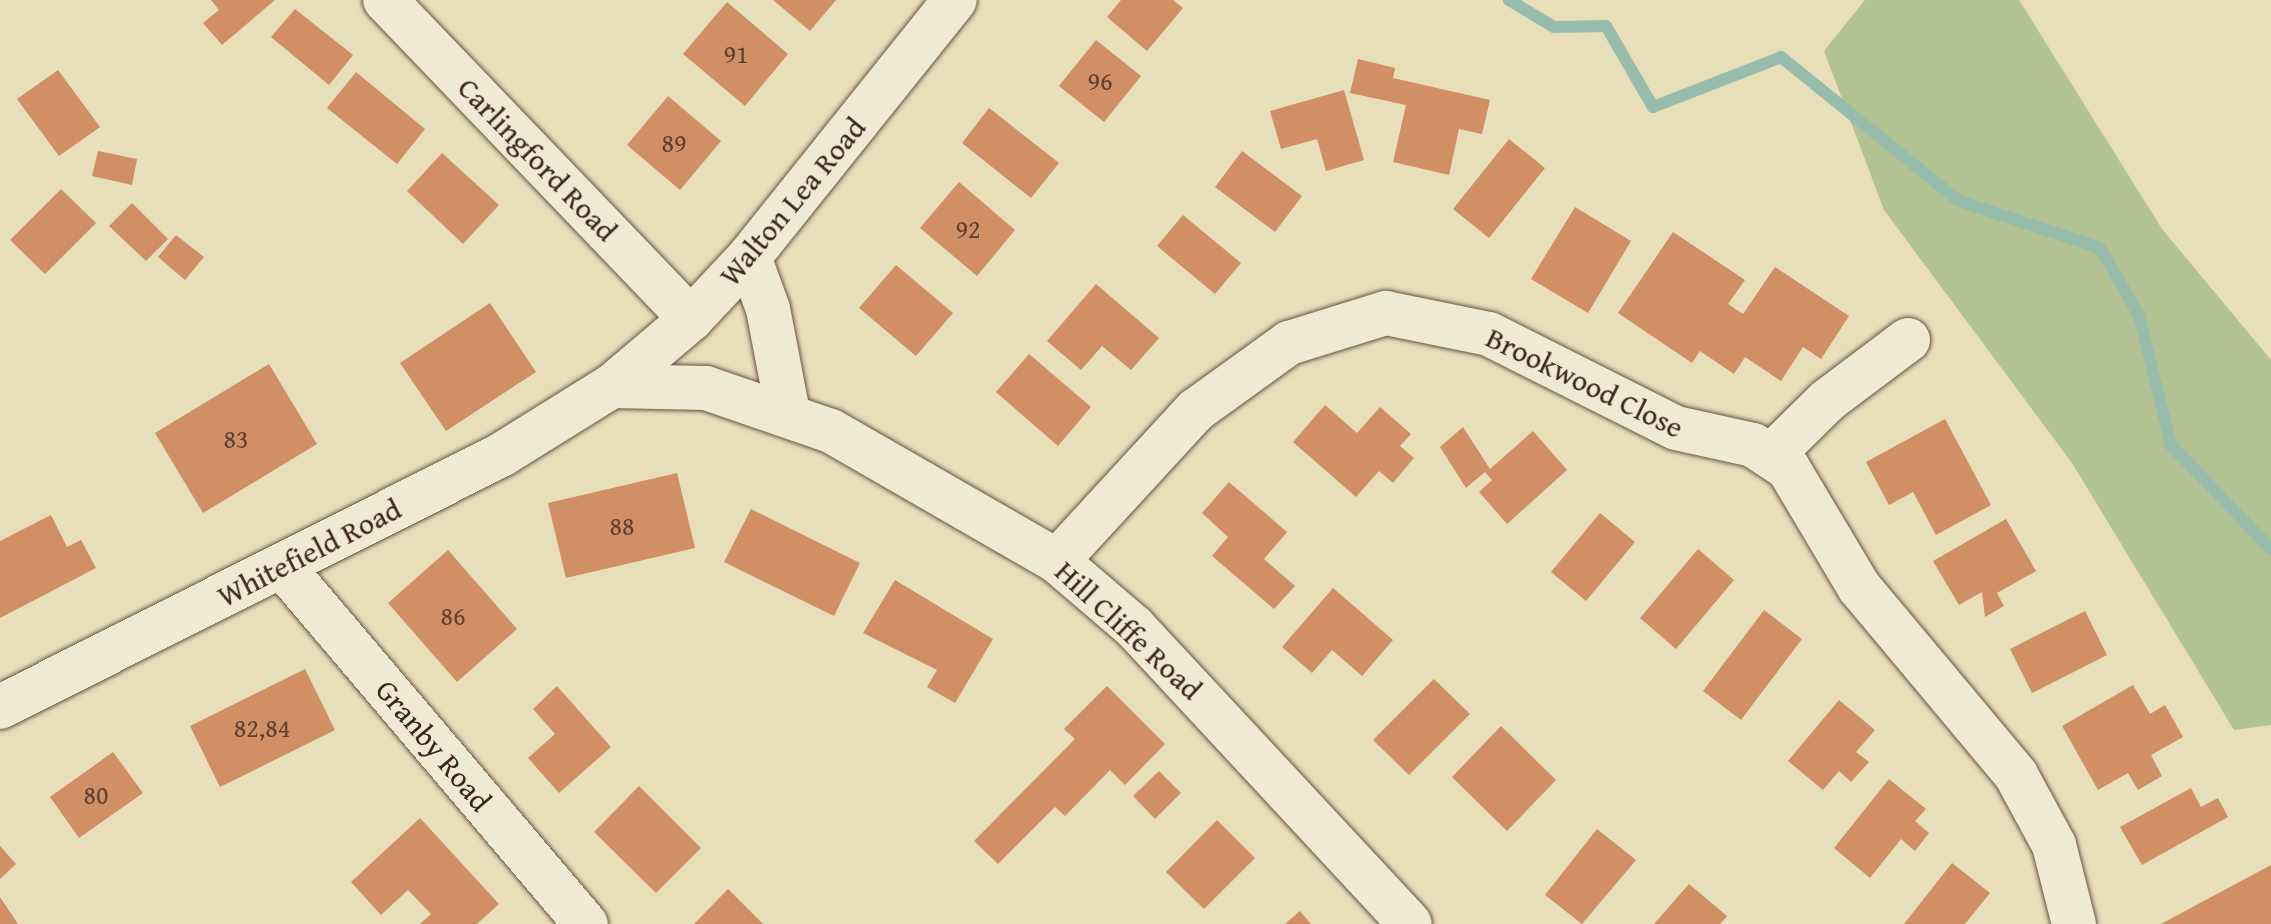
<!DOCTYPE html>
<html>
<head>
<meta charset="utf-8">
<style>
	body { margin:0 }
	#map { position:relative; width:2271px; height:924px; overflow:hidden; background:#e7deba; font-family:"Gentium Book Plus",serif }
	div>[style] { position:absolute }
	.green>* { inset:0; background:#b2c292 }
	.stream>* { height:12px; margin:-6px; padding:0 6px; transform-origin:6px; border-radius:6px; background:#97bcab }
	.building>* { inset:0; background:#d08f64 }
	.roads { filter:drop-shadow(0 0 2px #665445) drop-shadow(0 0 2px #665445) }
	.street>* { height:44px; margin:-22px; padding:0 22px; transform-origin:22px; border-radius:22px; background:#efead2 }
	.secondary>* { height:44px; margin:-22px; padding:0 22px; transform-origin:22px; border-radius:22px; background:#efead2 }
	span { translate:-50% -50%; white-space:nowrap; text-align:center; line-height:1.15; -webkit-text-stroke:6px #efead2; paint-order:stroke }
	.number-label { font-size:26px; color:#604030 }
	.number-label span { -webkit-text-stroke-width:0 }
	.street-label { font-size:30px; color:#3b261e }
</style>
</head>
<body>
<div id="map">
	<div class="green">
		<i style="clip-path:polygon(1865px 0,2019px 0,2162px 229px,2271px 360px,2271px 725px,2234px 730px,2072px 463px,1884px 210px,1824px 51px)"></i>
	</div>
	<div class="stream">
		<i style="left:1509px;top:0;width:52px;rotate:31deg"></i>
		<i style="left:1554px;top:27px;width:52px;rotate:-1.1deg"></i>
		<i style="left:1606px;top:26px;width:94px;rotate:59.9deg"></i>
		<i style="left:1653px;top:107px;width:137px;rotate:-21.3deg"></i>
		<i style="left:1781px;top:57px;width:229px;rotate:39deg"></i>
		<i style="left:1959px;top:201px;width:149px;rotate:18.4deg"></i>
		<i style="left:2100px;top:248px;width:78px;rotate:59.8deg"></i>
		<i style="left:2139px;top:315px;width:134px;rotate:76.2deg"></i>
		<i style="left:2171px;top:445px;width:144px;rotate:46.1deg"></i>
	</div>
	<div class="building">
		<i style="clip-path:polygon(211px 0,275px 0,222px 45px,203px 23px,219px 10px)"></i>
		<i style="clip-path:polygon(773px 0,836px 0,810px 31px)"></i>
		<i style="clip-path:polygon(1121px 0,1173px 0,1183px 8px,1147px 51px,1107px 17px)"></i>
		<i style="clip-path:polygon(727px 2px,788px 54px,745px 106px,683px 54px)"></i>
		<i style="clip-path:polygon(295px 9px,353px 55px,329px 85px,271px 37px)"></i>
		<i style="clip-path:polygon(1096px 40px,1141px 76px,1104px 122px,1059px 86px)"></i>
		<i style="clip-path:polygon(1358px 59px,1395px 68px,1393px 78px,1490px 100px,1482px 134px,1459px 129px,1449px 175px,1393px 162px,1406px 105px,1350px 93px)"></i>
		<i style="clip-path:polygon(58px 70px,100px 127px,59px 156px,17px 99px)"></i>
		<i style="clip-path:polygon(356px 72px,425px 129px,397px 164px,327px 108px)"></i>
		<i style="clip-path:polygon(1344px 90px,1364px 160px,1326px 171px,1317px 139px,1281px 149px,1270px 111px)"></i>
		<i style="clip-path:polygon(668px 96px,721px 141px,680px 190px,627px 145px)"></i>
		<i style="clip-path:polygon(989px 108px,1059px 163px,1031px 198px,962px 143px)"></i>
		<i style="clip-path:polygon(1509px 139px,1545px 168px,1489px 238px,1453px 209px)"></i>
		<i style="clip-path:polygon(98px 151px,137px 159px,132px 185px,92px 176px)"></i>
		<i style="clip-path:polygon(1242px 151px,1302px 196px,1275px 232px,1215px 187px)"></i>
		<i style="clip-path:polygon(442px 153px,499px 205px,463px 244px,407px 191px)"></i>
		<i style="clip-path:polygon(959px 182px,1015px 230px,977px 276px,920px 228px)"></i>
		<i style="clip-path:polygon(61px 189px,96px 223px,45px 274px,10px 240px)"></i>
		<i style="clip-path:polygon(132px 203px,168px 239px,146px 261px,109px 226px)"></i>
		<i style="clip-path:polygon(1575px 207px,1631px 241px,1588px 313px,1531px 279px)"></i>
		<i style="clip-path:polygon(1183px 215px,1241px 263px,1215px 294px,1157px 246px)"></i>
		<i style="clip-path:polygon(1673px 232px,1745px 280px,1728px 304px,1743px 314px,1775px 267px,1849px 316px,1821px 359px,1803px 347px,1781px 381px,1745px 357px,1734px 374px,1700px 351px,1692px 363px,1618px 313px)"></i>
		<i style="clip-path:polygon(176px 235px,204px 257px,185px 280px,158px 257px)"></i>
		<i style="clip-path:polygon(896px 265px,953px 313px,916px 356px,859px 308px)"></i>
		<i style="clip-path:polygon(1096px 284px,1159px 338px,1131px 370px,1102px 346px,1081px 370px,1047px 341px)"></i>
		<i style="clip-path:polygon(490px 303px,536px 372px,446px 431px,400px 363px)"></i>
		<i style="clip-path:polygon(1029px 354px,1091px 407px,1058px 446px,996px 392px)"></i>
		<i style="clip-path:polygon(269px 364px,317px 444px,203px 513px,155px 433px)"></i>
		<i style="clip-path:polygon(1325px 405px,1357px 433px,1380px 407px,1411px 434px,1400px 446px,1414px 458px,1393px 483px,1379px 471px,1356px 497px,1293px 442px)"></i>
		<i style="clip-path:polygon(1945px 419px,1991px 505px,1936px 535px,1913px 492px,1889px 505px,1866px 462px)"></i>
		<i style="clip-path:polygon(1463px 427px,1490px 469px,1533px 431px,1567px 470px,1507px 524px,1479px 492px,1492px 480px,1485px 472px,1466px 488px,1440px 447px)"></i>
		<i style="clip-path:polygon(677px 473px,695px 548px,566px 578px,548px 503px)"></i>
		<i style="clip-path:polygon(1229px 482px,1287px 532px,1264px 559px,1295px 586px,1274px 609px,1212px 556px,1228px 537px,1202px 513px)"></i>
		<i style="clip-path:polygon(751px 509px,860px 563px,834px 616px,724px 562px)"></i>
		<i style="clip-path:polygon(1600px 513px,1635px 542px,1586px 601px,1551px 572px)"></i>
		<i style="clip-path:polygon(51px 515px,67px 547px,81px 540px,96px 568px,0 618px,0 541px)"></i>
		<i style="clip-path:polygon(2006px 519px,2036px 571px,1997px 593px,2004px 606px,1985px 617px,1982px 592px,1959px 605px,1933px 561px)"></i>
		<i style="clip-path:polygon(1698px 549px,1734px 580px,1676px 649px,1640px 618px)"></i>
		<i style="clip-path:polygon(448px 550px,517px 629px,457px 682px,388px 603px)"></i>
		<i style="clip-path:polygon(895px 580px,993px 639px,955px 703px,927px 687px,937px 670px,863px 633px)"></i>
		<i style="clip-path:polygon(1333px 588px,1393px 640px,1362px 676px,1332px 650px,1312px 673px,1282px 647px)"></i>
		<i style="clip-path:polygon(1764px 610px,1802px 639px,1741px 720px,1703px 691px)"></i>
		<i style="clip-path:polygon(2085px 611px,2107px 655px,2032px 693px,2010px 649px)"></i>
		<i style="clip-path:polygon(305px 669px,335px 730px,220px 787px,190px 726px)"></i>
		<i style="clip-path:polygon(1434px 679px,1470px 714px,1409px 775px,1373px 740px)"></i>
		<i style="clip-path:polygon(2133px 685px,2150px 714px,2165px 705px,2183px 737px,2151px 755px,2162px 776px,2138px 790px,2128px 773px,2098px 790px,2062px 726px)"></i>
		<i style="clip-path:polygon(557px 686px,611px 747px,559px 793px,528px 758px,555px 734px,533px 709px)"></i>
		<i style="clip-path:polygon(1107px 686px,1165px 744px,1125px 785px,1110px 770px,1065px 816px,1055px 807px,998px 864px,974px 841px,1075px 739px,1064px 729px)"></i>
		<i style="clip-path:polygon(1839px 700px,1875px 730px,1856px 752px,1869px 762px,1851px 782px,1839px 771px,1823px 790px,1788px 761px)"></i>
		<i style="clip-path:polygon(1501px 726px,1556px 780px,1507px 831px,1452px 777px)"></i>
		<i style="clip-path:polygon(113px 752px,143px 793px,79px 838px,50px 797px)"></i>
		<i style="clip-path:polygon(1159px 771px,1181px 793px,1155px 819px,1133px 796px)"></i>
		<i style="clip-path:polygon(1889px 779px,1926px 809px,1915px 821px,1929px 833px,1915px 851px,1901px 839px,1870px 878px,1834px 848px)"></i>
		<i style="clip-path:polygon(639px 786px,701px 848px,656px 893px,594px 832px)"></i>
		<i style="clip-path:polygon(2191px 788px,2201px 807px,2218px 798px,2228px 817px,2142px 865px,2120px 827px)"></i>
		<i style="clip-path:polygon(420px 818px,499px 904px,477px 924px,420px 924px,431px 914px,408px 890px,381px 915px,351px 882px)"></i>
		<i style="clip-path:polygon(1217px 820px,1255px 858px,1204px 909px,1166px 872px)"></i>
		<i style="clip-path:polygon(1597px 829px,1636px 860px,1582px 924px,1545px 895px)"></i>
		<i style="clip-path:polygon(0 846px,16px 864px,0 879px)"></i>
		<i style="clip-path:polygon(1952px 863px,1990px 893px,1965px 924px,1904px 924px)"></i>
		<i style="clip-path:polygon(2271px 865px,2271px 924px,2161px 924px)"></i>
		<i style="clip-path:polygon(1689px 884px,1727px 916px,1720px 924px,1654px 924px)"></i>
		<i style="clip-path:polygon(728px 889px,763px 924px,694px 924px)"></i>
		<i style="clip-path:polygon(0 897px,18px 924px,0 924px)"></i>
		<i style="clip-path:polygon(1300px 911px,1311px 924px,1285px 924px)"></i>
	</div>
	<div class="roads">
		<div class="street">
			<i style="left:385px;top:0;width:442px;rotate:46.2deg"></i>
			<i style="left:749px;top:257px;width:55px;rotate:69.9deg"></i>
			<i style="left:768px;top:309px;width:106px;rotate:79.1deg"></i>
			<i style="left:612px;top:386px;width:104px;rotate:-40.3deg"></i>
			<i style="left:691px;top:319px;width:85px;rotate:-46.9deg"></i>
			<i style="left:749px;top:257px;width:329px;rotate:-51.3deg"></i>
			<i style="left:1773px;top:454px;width:77px;rotate:-44.5deg"></i>
			<i style="left:1828px;top:400px;width:100px;rotate:-36.9deg"></i>
			<i style="left:1057px;top:561px;width:205px;rotate:-47.4deg"></i>
			<i style="left:1196px;top:410px;width:115px;rotate:-35.8deg"></i>
			<i style="left:1289px;top:343px;width:102px;rotate:-17.2deg"></i>
			<i style="left:1386px;top:313px;width:105px;rotate:11.5deg"></i>
			<i style="left:1489px;top:334px;width:209px;rotate:26.7deg"></i>
			<i style="left:1676px;top:428px;width:79px;rotate:12.4deg"></i>
			<i style="left:1753px;top:445px;width:42px;rotate:33.3deg"></i>
			<i style="left:1788px;top:468px;width:139px;rotate:59.2deg"></i>
			<i style="left:1859px;top:587px;width:245px;rotate:50.1deg"></i>
			<i style="left:2016px;top:775px;width:80px;rotate:61.5deg"></i>
			<i style="left:2054px;top:845px;width:81px;rotate:75.8deg"></i>
			<i style="left:282px;top:566px;width:470px;rotate:49.7deg"></i>
		</div>
		<div class="secondary">
			<i style="left:0;top:707px;width:561px;rotate:-26.7deg"></i>
			<i style="left:501px;top:455px;width:131px;rotate:-31.9deg"></i>
			<i style="left:612px;top:386px;width:94px;rotate:1.2deg"></i>
			<i style="left:706px;top:388px;width:132px;rotate:19deg"></i>
			<i style="left:831px;top:431px;width:261px;rotate:29.9deg"></i>
			<i style="left:1057px;top:561px;width:101px;rotate:40.6deg"></i>
			<i style="left:1134px;top:627px;width:405px;rotate:47.1deg"></i>
		</div>
	</div>
	<div class="number-label">
		<span style="left:736px;top:54px">91</span>
		<span style="left:1100px;top:81px">96</span>
		<span style="left:674px;top:143px">89</span>
		<span style="left:968px;top:229px">92</span>
		<span style="left:236px;top:439px">83</span>
		<span style="left:622px;top:526px">88</span>
		<span style="left:453px;top:616px">86</span>
		<span style="left:262px;top:728px">82,84</span>
		<span style="left:96px;top:795px">80</span>
	</div>
	<div class="street-label">
		<span style="left:538px;top:159px;rotate:46deg">Carlingford Road</span>
		<span style="left:792px;top:201px;rotate:-50deg">Walton Lea Road</span>
		<span style="left:1585px;top:382px;rotate:26deg">Brookwood Close</span>
		<span style="left:309px;top:552px;rotate:-27deg">Whitefield Road</span>
		<span style="left:1129px;top:630px;rotate:43deg">Hill Cliffe Road</span>
		<span style="left:434px;top:745px;rotate:50deg">Granby Road</span>
	</div>
</div>
</body>
</html>
